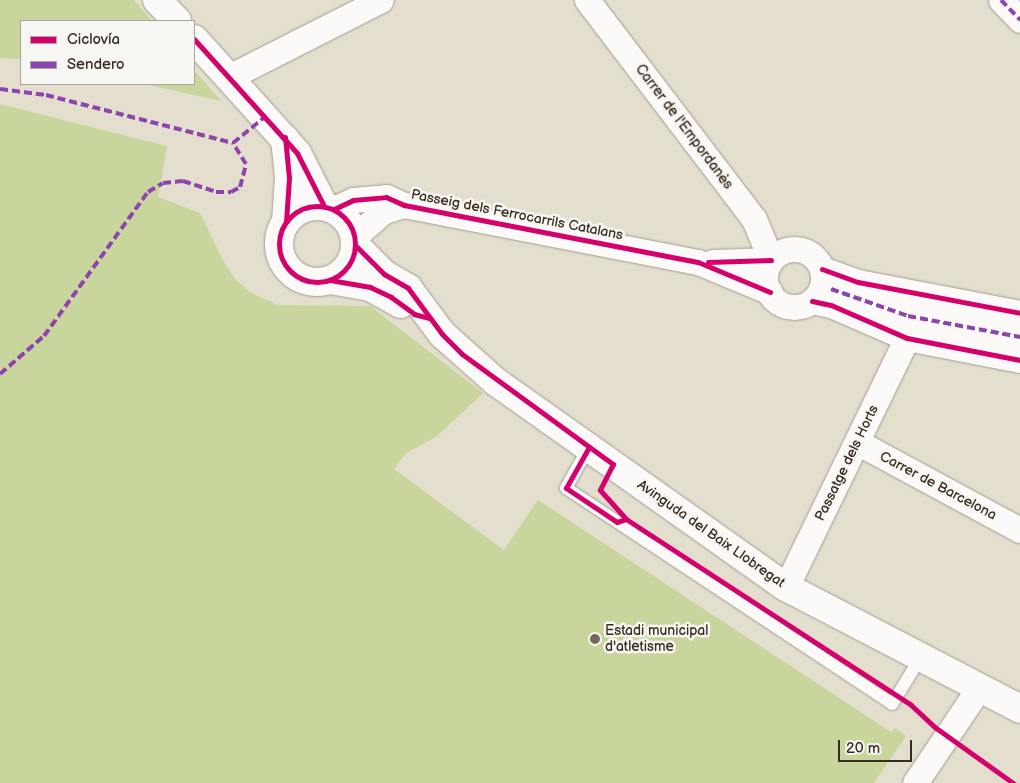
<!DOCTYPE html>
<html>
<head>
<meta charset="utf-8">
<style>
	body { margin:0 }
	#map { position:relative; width:1020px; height:783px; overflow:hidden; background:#e3decd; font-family:"Balsamiq Sans",sans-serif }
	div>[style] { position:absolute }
	.green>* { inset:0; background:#c8d69e }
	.roads { filter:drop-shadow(0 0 1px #a39e93) drop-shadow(0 0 1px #a39e93) }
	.lane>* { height:12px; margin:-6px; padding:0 6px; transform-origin:6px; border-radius:6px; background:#fbfaf8 }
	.street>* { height:25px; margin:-12.5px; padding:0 12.5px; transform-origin:12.5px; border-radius:12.5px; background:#fbfaf8 }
	.street>.ring { margin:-12.5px; padding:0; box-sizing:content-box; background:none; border:25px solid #fbfaf8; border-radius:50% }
	.secondary>* { height:28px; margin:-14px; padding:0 14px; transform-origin:14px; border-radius:14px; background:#fbfaf8 }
	.secondary>.ring { margin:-14px; padding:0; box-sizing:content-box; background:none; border:28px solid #fbfaf8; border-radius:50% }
	.quiet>* { height:4px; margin-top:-2px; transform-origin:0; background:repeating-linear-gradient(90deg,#8e44ad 0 8px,transparent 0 12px) }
	.cycleway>* { height:5px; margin:-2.5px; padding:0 2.5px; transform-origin:2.5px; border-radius:2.5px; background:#d6006c }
	.cycleway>.ring { margin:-2.5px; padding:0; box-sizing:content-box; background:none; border:5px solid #d6006c; border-radius:50% }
	.dots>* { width:14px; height:14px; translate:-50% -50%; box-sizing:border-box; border:2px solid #f6f6f2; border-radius:50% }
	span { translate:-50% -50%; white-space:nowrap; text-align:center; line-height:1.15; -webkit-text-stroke:5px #f6f6f2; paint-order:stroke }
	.street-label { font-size:14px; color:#3b2a1e }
	.poi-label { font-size:14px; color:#3b2a1e }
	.left { translate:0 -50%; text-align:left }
	.legend { position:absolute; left:20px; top:20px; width:175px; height:65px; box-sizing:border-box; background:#f6f6f2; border:1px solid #aba49d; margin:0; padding:6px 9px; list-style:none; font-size:15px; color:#3b2a1e }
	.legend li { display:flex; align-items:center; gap:10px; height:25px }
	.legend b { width:25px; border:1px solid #aba49d }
	.scale { position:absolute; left:838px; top:740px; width:74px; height:22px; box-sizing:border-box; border:2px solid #3b2a1e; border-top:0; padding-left:6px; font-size:15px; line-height:18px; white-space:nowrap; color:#3b2a1e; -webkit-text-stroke:4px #f6f6f2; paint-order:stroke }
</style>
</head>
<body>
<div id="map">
	<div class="green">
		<i style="clip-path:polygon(0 0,134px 0,152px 21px,21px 21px,21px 59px,0 58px)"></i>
		<i style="clip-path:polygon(194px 70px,221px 101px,144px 84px,194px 84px)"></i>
		<i style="clip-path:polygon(0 104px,167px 146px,158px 197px,200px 213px,225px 264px,235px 279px,251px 293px,278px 305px,370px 306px,483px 393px,436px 437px,406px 453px,394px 469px,504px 550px,538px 500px,891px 732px,895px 728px,906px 736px,874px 783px,0 783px)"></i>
	</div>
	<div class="roads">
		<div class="lane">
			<i style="left:589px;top:447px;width:47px;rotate:119.3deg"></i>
			<i style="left:566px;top:488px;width:391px;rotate:33.5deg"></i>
			<i style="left:892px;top:704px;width:55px;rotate:-58.3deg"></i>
		</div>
		<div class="street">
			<i style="left:587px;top:0;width:275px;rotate:52.7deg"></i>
			<i style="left:754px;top:219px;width:44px;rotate:67.5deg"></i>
			<i style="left:771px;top:260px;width:58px;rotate:178deg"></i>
			<i style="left:1001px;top:0;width:28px;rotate:46deg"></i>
			<i style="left:229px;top:77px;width:170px;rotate:-26.9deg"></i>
			<i style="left:334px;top:209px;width:21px;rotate:-25deg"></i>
			<i style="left:353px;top:200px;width:33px;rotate:-5deg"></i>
			<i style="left:386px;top:197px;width:20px;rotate:24deg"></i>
			<i style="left:404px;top:205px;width:299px;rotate:11deg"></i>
			<i style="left:698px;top:262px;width:78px;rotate:22.6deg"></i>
			<i style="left:355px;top:236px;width:38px;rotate:-41deg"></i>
			<i style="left:384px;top:211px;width:21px;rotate:-17deg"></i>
			<i class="ring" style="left:765px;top:249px;width:33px;height:33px"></i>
			<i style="left:822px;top:269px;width:38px;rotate:20deg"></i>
			<i style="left:858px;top:282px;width:165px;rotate:10.8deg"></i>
			<i style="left:834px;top:290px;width:78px;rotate:19.4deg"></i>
			<i style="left:908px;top:316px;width:114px;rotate:10.6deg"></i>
			<i style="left:812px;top:301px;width:19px;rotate:12deg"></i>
			<i style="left:831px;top:305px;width:83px;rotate:23.5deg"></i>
			<i style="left:907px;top:338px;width:115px;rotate:11deg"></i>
			<i style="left:857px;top:442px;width:185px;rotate:28.4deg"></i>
			<i style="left:786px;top:587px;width:277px;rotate:-64.1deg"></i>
			<i style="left:915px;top:783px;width:115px;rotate:-56deg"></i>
		</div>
		<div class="secondary">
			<i style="left:157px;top:0;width:29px;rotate:46deg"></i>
			<i style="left:194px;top:39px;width:154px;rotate:47.9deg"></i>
			<i style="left:297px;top:153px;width:59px;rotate:63deg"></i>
			<i style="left:285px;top:139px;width:39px;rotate:84deg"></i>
			<i style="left:289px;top:178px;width:44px;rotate:93.9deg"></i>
			<i class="ring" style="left:279px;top:206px;width:48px;height:48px"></i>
			<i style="left:356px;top:246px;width:40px;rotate:45deg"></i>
			<i style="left:384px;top:274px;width:28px;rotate:30deg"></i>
			<i style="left:408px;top:288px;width:57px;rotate:53.5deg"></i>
			<i style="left:442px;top:334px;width:72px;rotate:41.6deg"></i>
			<i style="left:496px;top:382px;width:355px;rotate:35.3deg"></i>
			<i style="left:786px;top:587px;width:264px;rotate:27.5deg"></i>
			<i style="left:330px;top:280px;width:41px;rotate:9.9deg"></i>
			<i style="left:370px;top:287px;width:35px;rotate:29deg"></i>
		</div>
	</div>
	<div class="quiet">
		<i style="left:1001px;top:0;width:28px;rotate:46deg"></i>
		<i style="left:0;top:89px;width:46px;rotate:7.4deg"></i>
		<i style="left:46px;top:95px;width:193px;rotate:14.4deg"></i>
		<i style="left:831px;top:289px;width:82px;rotate:19.3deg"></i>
		<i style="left:908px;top:316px;width:114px;rotate:10.6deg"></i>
		<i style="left:0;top:374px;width:58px;rotate:-40.8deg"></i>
		<i style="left:44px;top:336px;width:178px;rotate:-54.2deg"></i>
		<i style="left:148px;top:192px;width:17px;rotate:-31deg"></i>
		<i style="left:163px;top:183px;width:20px;rotate:-6deg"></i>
		<i style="left:183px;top:181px;width:35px;rotate:18deg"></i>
		<i style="left:216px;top:192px;width:15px"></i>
		<i style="left:231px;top:192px;width:10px;rotate:-29deg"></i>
		<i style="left:240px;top:187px;width:24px;rotate:-75deg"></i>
		<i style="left:246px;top:164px;width:25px;rotate:-122deg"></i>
		<i style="left:233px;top:143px;width:43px;rotate:-39.3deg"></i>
	</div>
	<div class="cycleway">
		<i style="left:194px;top:39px;width:154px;rotate:47.9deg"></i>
		<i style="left:297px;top:153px;width:59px;rotate:63deg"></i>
		<i style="left:285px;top:137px;width:41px;rotate:84.4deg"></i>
		<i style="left:289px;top:178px;width:44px;rotate:93.9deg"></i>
		<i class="ring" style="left:279px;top:206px;width:71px;height:71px"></i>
		<i style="left:334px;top:209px;width:21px;rotate:-25deg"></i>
		<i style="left:353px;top:200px;width:33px;rotate:-5deg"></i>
		<i style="left:386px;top:197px;width:20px;rotate:24deg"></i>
		<i style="left:404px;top:205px;width:299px;rotate:11deg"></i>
		<i style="left:698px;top:262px;width:78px;rotate:22.6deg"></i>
		<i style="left:356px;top:246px;width:40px;rotate:45deg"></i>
		<i style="left:384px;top:274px;width:28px;rotate:30deg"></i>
		<i style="left:408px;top:288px;width:57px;rotate:53.5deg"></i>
		<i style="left:442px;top:334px;width:28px;rotate:45deg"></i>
		<i style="left:462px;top:354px;width:187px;rotate:36.1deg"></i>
		<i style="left:613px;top:464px;width:29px;rotate:117deg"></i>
		<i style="left:600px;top:490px;width:39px;rotate:48deg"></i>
		<i style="left:626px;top:519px;width:340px;rotate:33.1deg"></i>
		<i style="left:911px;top:705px;width:34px;rotate:43deg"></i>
		<i style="left:936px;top:728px;width:95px;rotate:35.5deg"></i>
		<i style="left:708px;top:262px;width:63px;rotate:-1.8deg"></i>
		<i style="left:822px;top:269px;width:38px;rotate:20deg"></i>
		<i style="left:858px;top:282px;width:165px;rotate:10.8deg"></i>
		<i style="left:330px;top:280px;width:41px;rotate:9.9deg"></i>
		<i style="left:370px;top:287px;width:23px;rotate:25deg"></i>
		<i style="left:391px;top:297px;width:29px;rotate:36deg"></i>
		<i style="left:414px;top:314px;width:16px;rotate:15deg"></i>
		<i style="left:812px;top:301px;width:19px;rotate:12deg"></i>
		<i style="left:831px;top:305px;width:83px;rotate:23.5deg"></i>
		<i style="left:907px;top:338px;width:115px;rotate:11deg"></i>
		<i style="left:589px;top:447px;width:47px;rotate:119.3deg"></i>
		<i style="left:566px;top:488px;width:61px;rotate:33.7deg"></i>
		<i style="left:617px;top:522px;width:9px;rotate:-18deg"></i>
	</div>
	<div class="dots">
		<i style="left:595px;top:639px;background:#76695b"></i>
	</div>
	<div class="street-label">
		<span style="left:684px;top:127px;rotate:53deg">Carrer de l'Empordanès</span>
		<span style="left:517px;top:215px;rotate:11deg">Passeig dels Ferrocarrils Catalans</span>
		<span style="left:847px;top:463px;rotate:-64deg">Passatge dels Horts</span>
		<span style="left:938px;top:486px;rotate:28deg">Carrer de Barcelona</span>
		<span style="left:711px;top:534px;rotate:35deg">Avinguda del Baix Llobregat</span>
	</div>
	<div class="poi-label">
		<span class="left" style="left:605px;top:639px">Estadi municipal<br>d'atletisme</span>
	</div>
	<ul class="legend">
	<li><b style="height:6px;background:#d6006c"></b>Ciclovía</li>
	<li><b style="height:6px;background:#8e44ad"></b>Sendero</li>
	</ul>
	<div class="scale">20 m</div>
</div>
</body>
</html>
